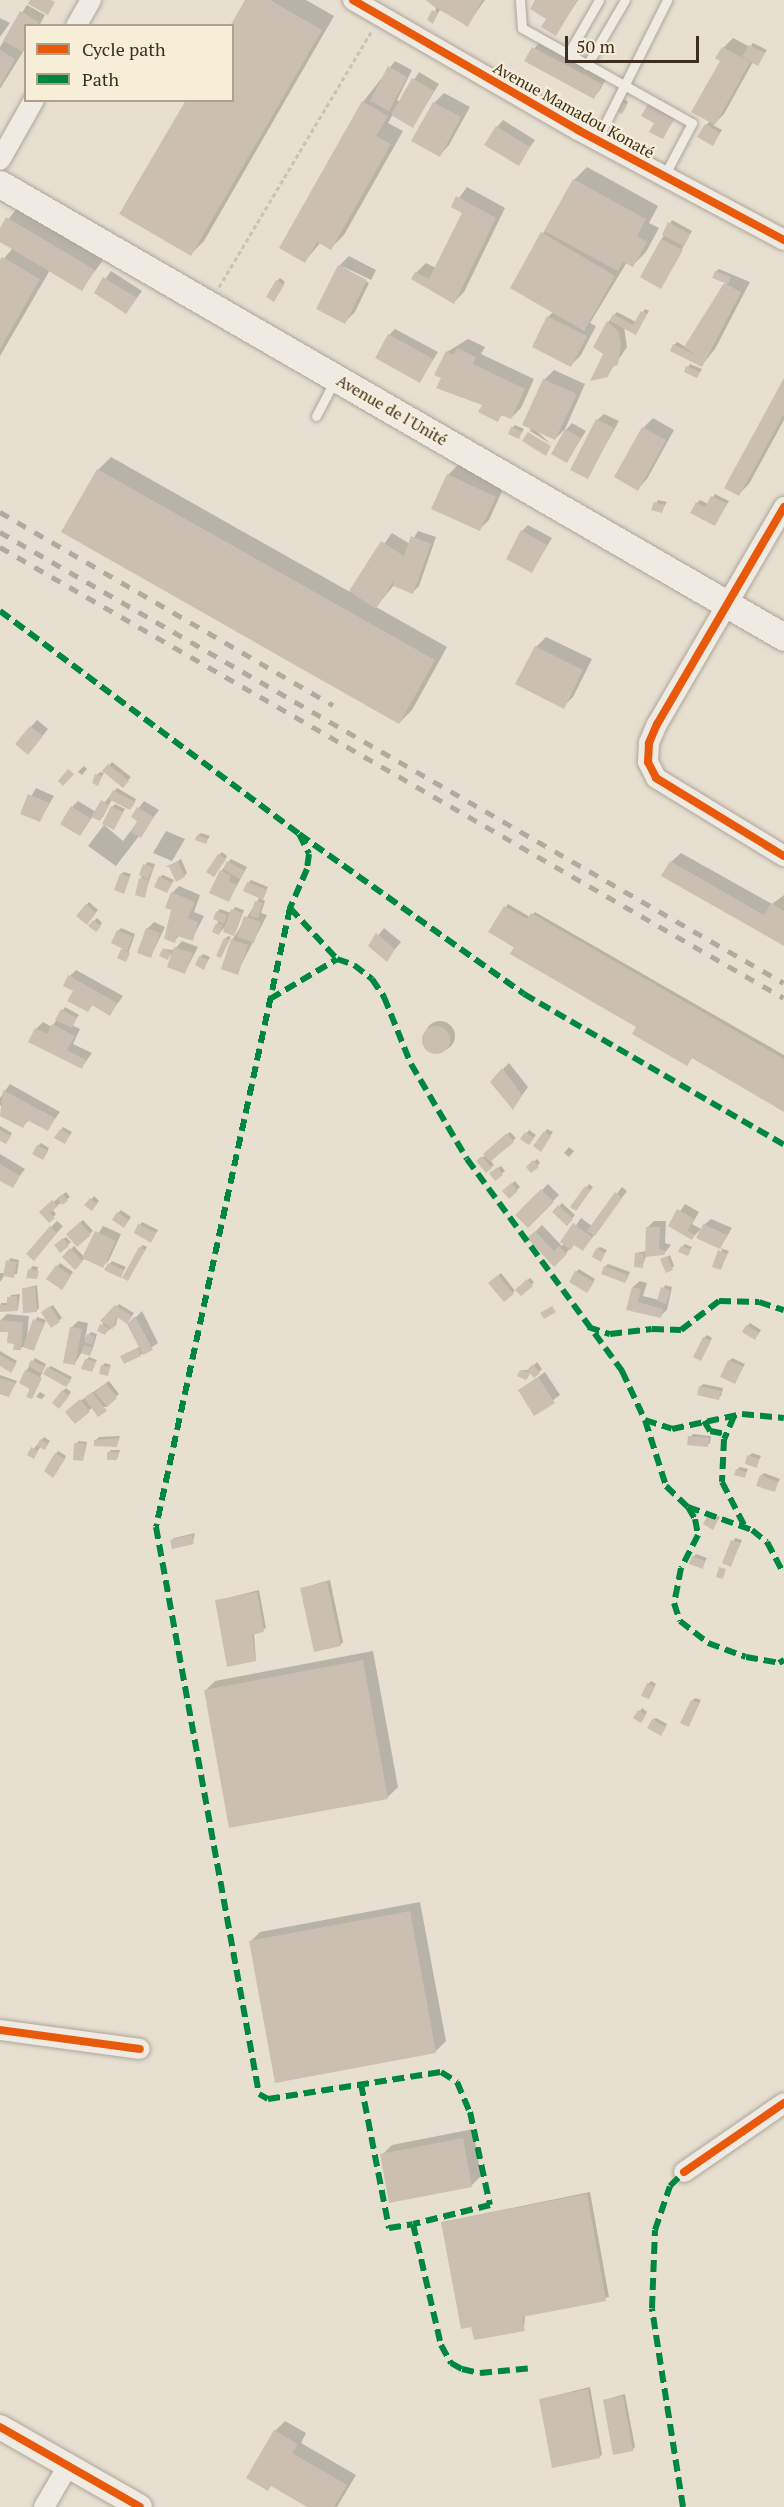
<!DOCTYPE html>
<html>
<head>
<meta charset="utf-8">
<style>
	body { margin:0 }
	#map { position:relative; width:784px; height:2507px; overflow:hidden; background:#e7e0d1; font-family:"PT Serif",serif }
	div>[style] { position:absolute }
	.shadow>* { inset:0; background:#0003 }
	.round { border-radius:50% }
	.building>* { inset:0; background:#cbbfb2 }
	.path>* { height:3px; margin-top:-1.5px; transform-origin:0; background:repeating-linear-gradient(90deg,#c8c2b9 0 4.5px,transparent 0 7.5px) }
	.roads { filter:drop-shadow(0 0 2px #ada599) drop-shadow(0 0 2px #ada599) }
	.service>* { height:9px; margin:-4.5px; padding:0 4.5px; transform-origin:4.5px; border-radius:4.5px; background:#efebe3 }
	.minor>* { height:20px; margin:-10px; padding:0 10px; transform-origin:10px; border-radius:10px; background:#efebe3 }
	.tertiary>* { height:24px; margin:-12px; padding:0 12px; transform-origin:12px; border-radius:12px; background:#efebe3 }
	.secondary>* { height:27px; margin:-13.5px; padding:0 13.5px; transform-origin:13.5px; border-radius:13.5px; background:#efebe3 }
	.rail>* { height:4.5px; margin-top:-2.25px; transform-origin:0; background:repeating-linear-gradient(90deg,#afaaa2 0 10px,transparent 0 20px) }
	.quiet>* { height:6px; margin-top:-3px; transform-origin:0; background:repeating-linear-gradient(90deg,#00873e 0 12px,transparent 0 18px) }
	.cycleway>* { height:8px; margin:-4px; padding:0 4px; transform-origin:4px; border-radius:4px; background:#e8590c }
	span { translate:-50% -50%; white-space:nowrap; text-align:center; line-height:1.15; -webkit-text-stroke:4.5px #f7eed8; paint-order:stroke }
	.street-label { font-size:16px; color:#3d2e20 }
	.legend { position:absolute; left:24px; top:24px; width:210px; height:78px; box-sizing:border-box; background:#f7eed8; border:2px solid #ada18e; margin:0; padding:8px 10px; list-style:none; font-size:18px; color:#3d2e20 }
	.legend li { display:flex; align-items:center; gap:12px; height:30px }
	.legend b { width:30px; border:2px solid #ada18e }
	.scale { position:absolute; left:565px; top:36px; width:134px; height:27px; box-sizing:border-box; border:3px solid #3d2e20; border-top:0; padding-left:8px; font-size:18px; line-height:21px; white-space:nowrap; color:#3d2e20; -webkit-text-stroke:4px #f7eed8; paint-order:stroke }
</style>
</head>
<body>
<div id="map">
	<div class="shadow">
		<i style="clip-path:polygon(247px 0,306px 0,334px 16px,204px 241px,191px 254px,232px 100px)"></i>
		<i style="clip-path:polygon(426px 0,485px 0,467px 25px,440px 10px,433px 22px,436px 8px)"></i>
		<i style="clip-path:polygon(537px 0,578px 0,556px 34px)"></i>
		<i style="clip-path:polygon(27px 5px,45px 15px,39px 26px,26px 26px,26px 47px,0 89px,0 47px)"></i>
		<i style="clip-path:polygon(0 18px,10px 23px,0 37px)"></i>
		<i style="clip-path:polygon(733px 38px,750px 47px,753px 43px,767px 50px,760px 61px,753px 62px,724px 114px,713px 125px,722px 130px,713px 144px,706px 125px,710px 121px,723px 48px)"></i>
		<i style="clip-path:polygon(540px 41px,607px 77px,600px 90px,594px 97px,526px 60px)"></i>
		<i style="clip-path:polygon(395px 61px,412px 70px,397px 100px,400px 102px,419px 72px,439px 84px,413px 126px,393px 114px,388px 123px,403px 131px,344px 235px,331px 248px,321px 242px,305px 261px,363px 102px)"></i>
		<i style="clip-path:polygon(444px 93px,470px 107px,449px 145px,440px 155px,434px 103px)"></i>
		<i style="clip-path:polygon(624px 99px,628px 102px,624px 110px,622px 102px)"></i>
		<i style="clip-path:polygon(655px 99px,679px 112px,662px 137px,649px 105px)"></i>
		<i style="clip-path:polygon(503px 120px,535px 140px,518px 164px,497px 127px)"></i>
		<i style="clip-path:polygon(587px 167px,658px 206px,649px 223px,659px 228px,646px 252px,633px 265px,627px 262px,590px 323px,596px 326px,581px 355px,571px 365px,548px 317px,554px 311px,543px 233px,574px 180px)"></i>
		<i style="clip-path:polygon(467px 187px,505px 208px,464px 292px,454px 302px,416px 273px,426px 263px,436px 268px,464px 212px,453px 206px)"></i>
		<i style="clip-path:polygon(17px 208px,103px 260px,82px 289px,50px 270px,0 356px,0 263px,13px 248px,0 240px,0 231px)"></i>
		<i style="clip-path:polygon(672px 220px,692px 231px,661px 287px,642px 276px)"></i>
		<i style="clip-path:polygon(349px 256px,376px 270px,371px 280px,340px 265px,369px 283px,355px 312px,345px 322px,339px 266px)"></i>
		<i style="clip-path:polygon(719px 269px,750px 282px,715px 349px,702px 365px,674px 345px,677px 342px,686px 347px,727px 282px,716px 271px)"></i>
		<i style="clip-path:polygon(111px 271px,142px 291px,126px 312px,96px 292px)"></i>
		<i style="clip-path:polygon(280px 278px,285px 282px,276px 297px,277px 281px)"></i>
		<i style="clip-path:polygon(645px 309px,649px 311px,636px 333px,624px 327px,627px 347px,607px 376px,605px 353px,595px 347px,608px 322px,617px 312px,636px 322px)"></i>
		<i style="clip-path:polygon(395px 329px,438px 352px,420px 381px,389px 335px)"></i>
		<i style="clip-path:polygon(468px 339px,485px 347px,481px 354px,534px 379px,521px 408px,511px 418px,503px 414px,497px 420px,484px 405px,443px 377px,447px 352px)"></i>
		<i style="clip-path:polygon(690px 364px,702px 369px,697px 377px,688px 367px)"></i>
		<i style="clip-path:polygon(554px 370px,585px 384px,565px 429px,555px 439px,533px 428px,551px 444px,530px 431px,544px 380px)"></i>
		<i style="clip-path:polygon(784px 381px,784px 420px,749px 484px,739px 494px)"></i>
		<i style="clip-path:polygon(604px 414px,619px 421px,588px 477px,597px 420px)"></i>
		<i style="clip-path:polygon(653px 418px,674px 430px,647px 479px,638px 489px,643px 428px)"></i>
		<i style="clip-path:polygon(572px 423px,586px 431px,567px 461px,566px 430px)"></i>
		<i style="clip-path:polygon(515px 425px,524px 429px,519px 437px,512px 428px)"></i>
		<i style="clip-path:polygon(111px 457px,350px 592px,392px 533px,410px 544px,418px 531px,436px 537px,419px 586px,413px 592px,394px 585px,376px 607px,447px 647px,412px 710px,399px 723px,98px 470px)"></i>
		<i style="clip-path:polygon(458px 465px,504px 487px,489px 520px,480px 529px,448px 475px)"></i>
		<i style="clip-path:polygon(715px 494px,729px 501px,715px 524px,697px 503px,700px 500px,708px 504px)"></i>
		<i style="clip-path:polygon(658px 500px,667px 502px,661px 511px,653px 509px)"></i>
		<i style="clip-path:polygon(528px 525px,552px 538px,532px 571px,522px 531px)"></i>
		<i style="clip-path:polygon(546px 637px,592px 659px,573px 697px,563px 707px,536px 647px)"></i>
		<i style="clip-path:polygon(37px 720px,48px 729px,34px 747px,31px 727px)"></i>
		<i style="clip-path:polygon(112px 762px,131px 777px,123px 786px,104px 771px)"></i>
		<i style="clip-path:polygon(84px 766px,87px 769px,82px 775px,78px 772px)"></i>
		<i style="clip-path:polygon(100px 772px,104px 773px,98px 784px,97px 775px)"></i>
		<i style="clip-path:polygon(36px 788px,54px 796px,40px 820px,22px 813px)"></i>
		<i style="clip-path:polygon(117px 788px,136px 799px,133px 806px,130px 808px,112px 799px,103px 817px,93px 816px,80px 834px,72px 807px,78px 801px,96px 812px)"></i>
		<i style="clip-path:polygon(144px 801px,159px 810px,116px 866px,88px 846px,104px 825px,123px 841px,139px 820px,133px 816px)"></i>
		<i style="clip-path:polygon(115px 804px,125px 809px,114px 828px,112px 807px)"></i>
		<i style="clip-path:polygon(166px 831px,185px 839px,172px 861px,153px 853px)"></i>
		<i style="clip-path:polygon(201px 833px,210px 836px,206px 842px,198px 835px)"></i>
		<i style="clip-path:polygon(222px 852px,227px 856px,216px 873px,219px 855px)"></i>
		<i style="clip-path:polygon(681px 853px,772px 904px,784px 895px,784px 945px,671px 862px)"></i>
		<i style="clip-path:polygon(181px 859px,187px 873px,184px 876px,170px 866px)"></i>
		<i style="clip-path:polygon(231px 859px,247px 867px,229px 900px,221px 871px)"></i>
		<i style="clip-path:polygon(147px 862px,155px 864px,144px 896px,141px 874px)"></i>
		<i style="clip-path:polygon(124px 872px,131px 874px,123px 892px,121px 874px)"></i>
		<i style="clip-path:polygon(163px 875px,174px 880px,167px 891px,160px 877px)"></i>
		<i style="clip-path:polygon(251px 880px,268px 887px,261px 899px,265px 901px,261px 913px,267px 915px,237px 973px,232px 940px,260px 897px,248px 883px)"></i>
		<i style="clip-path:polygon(179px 886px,200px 895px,194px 912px,204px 916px,192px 939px,180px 935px,174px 941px,172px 893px)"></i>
		<i style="clip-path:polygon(89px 902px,98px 910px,86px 923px,78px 915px)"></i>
		<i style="clip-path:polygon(508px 904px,530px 917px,535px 912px,784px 1055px,784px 1110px,638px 1027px,490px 932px)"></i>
		<i style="clip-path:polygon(235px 907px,244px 910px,236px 931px,234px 934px,226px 926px,219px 933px,217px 912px,220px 909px,231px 913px)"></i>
		<i style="clip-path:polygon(97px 918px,102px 923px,96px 930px,90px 925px)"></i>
		<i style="clip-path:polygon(154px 922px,165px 927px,151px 956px,147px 929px)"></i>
		<i style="clip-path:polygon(121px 928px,135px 934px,126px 960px,118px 931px)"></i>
		<i style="clip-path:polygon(384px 928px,401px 942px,386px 960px,370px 946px)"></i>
		<i style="clip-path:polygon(228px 936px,231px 937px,221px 957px,225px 939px)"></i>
		<i style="clip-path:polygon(182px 941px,198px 947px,185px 972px,174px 952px,167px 958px,164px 949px,174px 950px)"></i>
		<i style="clip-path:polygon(203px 954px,210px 957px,204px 968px,200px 957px)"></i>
		<i style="clip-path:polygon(76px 970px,123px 996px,110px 1014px,94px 1004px,87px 1010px,70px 976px)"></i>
		<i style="clip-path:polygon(65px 1007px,79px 1015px,72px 1025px,80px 1029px,73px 1044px,92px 1053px,82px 1067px,36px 1029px,43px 1022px,52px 1027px)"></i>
		<i class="round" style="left:425px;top:1021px;width:30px;height:30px"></i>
		<i style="clip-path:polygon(509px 1063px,528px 1087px,513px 1108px,503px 1069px)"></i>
		<i style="clip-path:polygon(10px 1084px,60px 1112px,47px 1130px,29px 1120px,23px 1126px,0 1105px,0 1098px)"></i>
		<i style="clip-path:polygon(0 1126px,12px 1133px,8px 1140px,0 1140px)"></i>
		<i style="clip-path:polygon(63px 1127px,72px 1132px,65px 1142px,61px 1130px)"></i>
		<i style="clip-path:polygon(547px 1129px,553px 1132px,543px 1147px,545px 1132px)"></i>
		<i style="clip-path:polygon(529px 1130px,536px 1135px,531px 1141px,522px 1139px)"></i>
		<i style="clip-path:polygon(510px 1132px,516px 1138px,490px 1160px,494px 1165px,486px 1171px,478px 1162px)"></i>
		<i style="clip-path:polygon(41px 1143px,49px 1148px,45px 1156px,38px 1146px)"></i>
		<i style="clip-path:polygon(569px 1147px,574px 1151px,569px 1157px,564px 1153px)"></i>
		<i style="clip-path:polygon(0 1154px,25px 1169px,12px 1186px,0 1179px)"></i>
		<i style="clip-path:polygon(537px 1159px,540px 1163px,531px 1171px,528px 1167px)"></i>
		<i style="clip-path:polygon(501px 1166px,505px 1171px,495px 1179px,494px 1171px)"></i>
		<i style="clip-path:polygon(515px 1181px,520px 1187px,509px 1197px,504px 1191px)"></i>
		<i style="clip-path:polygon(548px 1184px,559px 1195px,528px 1226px,517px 1215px)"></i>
		<i style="clip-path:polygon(589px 1184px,593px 1187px,579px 1206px,572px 1206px)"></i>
		<i style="clip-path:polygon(622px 1187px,627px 1191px,589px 1242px,582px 1249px,575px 1244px,554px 1265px,529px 1238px,542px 1225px,562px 1246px,581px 1218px,592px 1226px)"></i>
		<i style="clip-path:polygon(66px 1192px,70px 1197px,52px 1209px,56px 1214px,49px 1221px,41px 1212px)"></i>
		<i style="clip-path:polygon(94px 1196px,99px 1201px,95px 1206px,87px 1205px)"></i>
		<i style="clip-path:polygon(562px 1203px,575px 1215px,567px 1224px,554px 1212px)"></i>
		<i style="clip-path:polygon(685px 1204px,699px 1212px,692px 1224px,701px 1229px,692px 1238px,670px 1226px)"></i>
		<i style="clip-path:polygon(121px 1210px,131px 1217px,126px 1224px,118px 1213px)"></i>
		<i style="clip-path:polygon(711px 1219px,732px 1228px,720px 1248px,704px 1225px)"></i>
		<i style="clip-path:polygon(83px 1220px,93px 1231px,77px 1245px,68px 1234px)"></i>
		<i style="clip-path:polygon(57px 1221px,63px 1226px,40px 1252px,51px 1227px)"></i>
		<i style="clip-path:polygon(654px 1221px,666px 1221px,665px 1243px,671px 1245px,664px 1254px,646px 1256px,642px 1267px,636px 1253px,647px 1251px,648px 1227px)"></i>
		<i style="clip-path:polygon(142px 1222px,158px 1230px,153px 1238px,140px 1225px)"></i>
		<i style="clip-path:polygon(103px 1226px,121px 1234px,109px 1260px,103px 1266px,85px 1258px,75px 1268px,64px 1257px,74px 1246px,84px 1257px)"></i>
		<i style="clip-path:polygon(66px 1237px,71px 1242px,61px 1251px,56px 1245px)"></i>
		<i style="clip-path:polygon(685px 1244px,692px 1247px,688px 1254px,682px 1247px)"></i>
		<i style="clip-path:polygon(143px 1245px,147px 1247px,128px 1279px,140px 1248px)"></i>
		<i style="clip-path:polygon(600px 1247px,607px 1250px,601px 1260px,597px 1249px)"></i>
		<i style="clip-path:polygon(720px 1248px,729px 1251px,720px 1269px,722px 1248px)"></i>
		<i style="clip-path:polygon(670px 1255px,674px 1266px,672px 1268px,662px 1260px)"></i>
		<i style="clip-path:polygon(10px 1258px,19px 1260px,17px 1274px,5px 1275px,0 1282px,0 1273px,5px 1273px)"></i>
		<i style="clip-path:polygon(112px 1261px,126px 1267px,120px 1276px,106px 1269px)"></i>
		<i style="clip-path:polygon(60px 1263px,73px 1272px,64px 1285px,48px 1278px)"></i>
		<i style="clip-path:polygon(608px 1264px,630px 1272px,627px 1279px,624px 1282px,605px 1267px)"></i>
		<i style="clip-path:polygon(32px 1266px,38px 1267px,36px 1277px,28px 1276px)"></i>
		<i style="clip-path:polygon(579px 1269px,595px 1279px,590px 1288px,576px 1272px)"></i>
		<i style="clip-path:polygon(501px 1273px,515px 1291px,504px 1300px,490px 1283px)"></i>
		<i style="clip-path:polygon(530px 1278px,534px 1282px,521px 1294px,517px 1290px)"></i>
		<i style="clip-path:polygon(640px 1281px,647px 1283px,643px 1296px,659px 1300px,665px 1285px,672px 1287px,667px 1310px,660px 1316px,628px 1308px,633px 1287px)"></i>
		<i style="clip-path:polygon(37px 1285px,39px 1308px,36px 1311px,23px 1289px)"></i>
		<i style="clip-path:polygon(20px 1294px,18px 1309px,0 1310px,1px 1303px,9px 1303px,11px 1295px)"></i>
		<i style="clip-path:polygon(119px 1304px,134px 1313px,128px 1322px,118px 1316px,116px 1325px,105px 1333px,102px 1321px)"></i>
		<i style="clip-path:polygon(53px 1305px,62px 1318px,51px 1326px,46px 1310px)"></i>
		<i style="clip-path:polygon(142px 1311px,158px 1343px,140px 1355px,125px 1354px,141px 1346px,129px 1324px)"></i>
		<i style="clip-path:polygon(7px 1314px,29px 1316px,27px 1338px,37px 1317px,46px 1320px,34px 1349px,24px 1346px,20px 1349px,10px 1331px,0 1330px,0 1321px)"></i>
		<i style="clip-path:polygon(78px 1321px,88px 1323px,85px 1338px,91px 1332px,97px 1334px,92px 1351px,82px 1352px,75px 1363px,71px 1328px)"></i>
		<i style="clip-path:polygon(750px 1323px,761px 1330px,758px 1335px,747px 1326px)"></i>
		<i style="clip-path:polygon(707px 1335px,712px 1338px,701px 1359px,704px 1338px)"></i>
		<i style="clip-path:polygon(0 1351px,17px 1361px,13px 1368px,0 1364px)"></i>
		<i style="clip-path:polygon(89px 1357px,97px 1360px,91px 1370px,86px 1360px)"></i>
		<i style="clip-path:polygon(35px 1358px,46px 1364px,31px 1398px,26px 1371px)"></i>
		<i style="clip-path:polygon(732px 1358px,745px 1364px,735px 1382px,729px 1361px)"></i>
		<i style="clip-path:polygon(537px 1362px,542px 1369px,535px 1376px,521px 1370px,529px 1370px)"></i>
		<i style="clip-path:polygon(105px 1363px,111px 1365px,107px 1375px,102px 1366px)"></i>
		<i style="clip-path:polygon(51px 1366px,72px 1377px,69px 1382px,48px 1368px)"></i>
		<i style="clip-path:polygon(545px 1372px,560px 1395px,534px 1414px,519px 1391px)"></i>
		<i style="clip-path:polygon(0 1375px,17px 1381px,9px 1395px,0 1385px)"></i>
		<i style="clip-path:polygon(109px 1381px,119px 1394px,106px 1405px,108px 1407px,93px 1407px,75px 1422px,69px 1409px)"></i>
		<i style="clip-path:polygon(703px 1384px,723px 1388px,721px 1396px,718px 1398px,700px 1387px)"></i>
		<i style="clip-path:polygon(66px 1388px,71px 1392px,62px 1404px,63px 1391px)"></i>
		<i style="clip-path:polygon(40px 1392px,45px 1395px,42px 1399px,36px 1397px)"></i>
		<i style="clip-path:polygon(693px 1434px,711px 1436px,710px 1443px,707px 1445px,690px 1437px)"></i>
		<i style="clip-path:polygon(120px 1436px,117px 1445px,96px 1440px,99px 1437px)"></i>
		<i style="clip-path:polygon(44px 1437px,50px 1441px,47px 1445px,41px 1446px,36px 1454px,29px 1454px)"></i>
		<i style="clip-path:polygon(79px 1441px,87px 1442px,83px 1460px,76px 1444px)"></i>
		<i style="clip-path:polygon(111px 1450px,120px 1450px,117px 1459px,108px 1453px)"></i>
		<i style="clip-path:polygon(58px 1451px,66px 1456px,56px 1473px,56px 1454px)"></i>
		<i style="clip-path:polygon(752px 1453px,761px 1456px,756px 1466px,749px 1456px)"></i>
		<i style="clip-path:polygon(740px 1467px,748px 1469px,744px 1477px,737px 1470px)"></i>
		<i style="clip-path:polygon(764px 1473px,780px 1479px,774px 1490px,761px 1476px)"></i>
		<i style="clip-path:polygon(711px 1513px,720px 1517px,715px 1525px,709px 1515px)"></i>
		<i style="clip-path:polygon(195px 1533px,193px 1542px,171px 1541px,174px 1538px)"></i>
		<i style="clip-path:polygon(735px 1538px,742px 1540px,731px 1565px,724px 1562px)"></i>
		<i style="clip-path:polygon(696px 1554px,707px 1558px,702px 1567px,693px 1557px)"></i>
		<i style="clip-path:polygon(330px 1580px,343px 1642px,340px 1645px,302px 1588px)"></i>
		<i style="clip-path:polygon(259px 1590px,266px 1628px,254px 1633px,256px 1660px,216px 1601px)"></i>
		<i style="clip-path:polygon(373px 1651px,398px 1787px,388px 1797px,230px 1827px,205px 1691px,215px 1681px)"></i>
		<i style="clip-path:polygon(651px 1681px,656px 1684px,649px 1697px,648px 1684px)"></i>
		<i style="clip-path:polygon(695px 1698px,701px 1700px,689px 1725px,692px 1701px)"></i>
		<i style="clip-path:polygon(642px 1708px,647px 1712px,643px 1718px,640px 1711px)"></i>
		<i style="clip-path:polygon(656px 1718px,667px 1724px,663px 1732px,653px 1720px)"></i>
		<i style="clip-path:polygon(420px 1902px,446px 2041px,436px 2051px,276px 2081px,250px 1942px,260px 1932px)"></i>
		<i style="clip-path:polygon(473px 2129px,481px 2176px,471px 2186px,382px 2155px,392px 2145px)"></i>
		<i style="clip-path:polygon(590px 2192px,609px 2297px,525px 2315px,524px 2329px,472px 2325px,443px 2222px)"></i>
		<i style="clip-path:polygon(590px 2387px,602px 2454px,600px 2457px,541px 2399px)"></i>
		<i style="clip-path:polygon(625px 2394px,635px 2447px,632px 2450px,604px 2400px)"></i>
		<i style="clip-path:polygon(285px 2421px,306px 2433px,301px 2443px,356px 2475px,337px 2507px,310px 2507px,272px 2485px,268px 2489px,275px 2431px)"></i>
	</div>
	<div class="building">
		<i style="clip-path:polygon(30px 0,51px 0,55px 2px,48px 15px,28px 4px)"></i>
		<i style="clip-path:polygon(245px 0,270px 0,322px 30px,191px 256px,119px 214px,186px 100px,232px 100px,230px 26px)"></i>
		<i style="clip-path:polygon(425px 0,482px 0,468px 27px)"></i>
		<i style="clip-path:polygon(535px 0,577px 0,556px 36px,541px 27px,546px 19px,530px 9px)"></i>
		<i style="clip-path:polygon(432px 10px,438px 13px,433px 24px,427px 20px)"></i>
		<i style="clip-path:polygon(20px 11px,39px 22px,37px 26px,26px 26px,23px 52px,3px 41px)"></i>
		<i style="clip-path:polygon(749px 45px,765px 53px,758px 66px,742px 57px)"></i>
		<i style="clip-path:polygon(532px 47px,602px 84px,594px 99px,524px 61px)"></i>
		<i style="clip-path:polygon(722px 47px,750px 62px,715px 125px,691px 112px,720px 61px,715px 58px)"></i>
		<i style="clip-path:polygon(0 50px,15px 59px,0 86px)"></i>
		<i style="clip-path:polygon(388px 66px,407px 77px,389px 111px,370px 101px)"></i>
		<i style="clip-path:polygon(412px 78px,434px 91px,413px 128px,391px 115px)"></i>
		<i style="clip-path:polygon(362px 101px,388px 116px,376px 136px,391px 144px,331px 250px,317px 242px,305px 263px,279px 248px)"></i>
		<i style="clip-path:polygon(620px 101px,627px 105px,622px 114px,615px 111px)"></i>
		<i style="clip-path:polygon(433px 102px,461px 117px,440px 157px,411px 141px)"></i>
		<i style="clip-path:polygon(648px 104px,674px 119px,663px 139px,649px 132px,654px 123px,641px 116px)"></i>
		<i style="clip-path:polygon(705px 124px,720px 133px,713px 146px,697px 137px)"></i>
		<i style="clip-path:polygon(496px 126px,530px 147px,519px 166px,484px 145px)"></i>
		<i style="clip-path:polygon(573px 179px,646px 219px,637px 236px,647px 242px,633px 267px,623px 262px,618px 271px,544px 231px)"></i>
		<i style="clip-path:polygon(456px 196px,496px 218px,454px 304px,411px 279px,415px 272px,429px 279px,462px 213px,451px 207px)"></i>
		<i style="clip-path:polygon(6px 217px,95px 270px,82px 291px,0 242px,0 228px)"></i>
		<i style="clip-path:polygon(668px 222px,690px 234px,684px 246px,662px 235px)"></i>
		<i style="clip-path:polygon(541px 232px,615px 276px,584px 331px,510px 288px)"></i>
		<i style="clip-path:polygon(661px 239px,683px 250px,661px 289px,640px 277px)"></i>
		<i style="clip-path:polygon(2px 257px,40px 279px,0 349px,0 260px)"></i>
		<i style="clip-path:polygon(338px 265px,367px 280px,345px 324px,316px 309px)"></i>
		<i style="clip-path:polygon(715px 271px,731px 277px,728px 284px,712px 278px)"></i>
		<i style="clip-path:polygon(103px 277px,137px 298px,126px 314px,94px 293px)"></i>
		<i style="clip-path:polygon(276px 280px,284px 285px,274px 302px,266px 297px)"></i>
		<i style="clip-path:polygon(724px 283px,741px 292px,702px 367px,670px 351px,673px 344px,697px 356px,684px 347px)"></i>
		<i style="clip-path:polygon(641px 311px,647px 314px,636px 335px,610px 321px,613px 314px,633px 325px)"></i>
		<i style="clip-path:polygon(547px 316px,587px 336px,571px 367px,532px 347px)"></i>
		<i style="clip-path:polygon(607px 321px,618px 331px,621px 343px,618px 365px,612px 367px,608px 377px,590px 381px,603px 354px,593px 347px)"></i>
		<i style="clip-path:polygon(388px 334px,433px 359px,420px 383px,375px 358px)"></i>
		<i style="clip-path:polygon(457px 348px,476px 357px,473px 364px,525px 389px,511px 419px,501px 415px,498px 422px,478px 412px,482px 405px,436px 388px,441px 378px,434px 375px,446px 351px,453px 355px)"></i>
		<i style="clip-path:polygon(686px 366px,700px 372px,697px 378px,684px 372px)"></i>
		<i style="clip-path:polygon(784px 378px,784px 414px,739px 496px,724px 488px)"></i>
		<i style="clip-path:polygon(543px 379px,577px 394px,555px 440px,522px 425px)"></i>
		<i style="clip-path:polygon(596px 419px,614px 428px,588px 479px,570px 470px)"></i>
		<i style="clip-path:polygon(511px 427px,522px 432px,519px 439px,508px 434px)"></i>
		<i style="clip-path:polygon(642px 427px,666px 440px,638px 491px,614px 477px)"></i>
		<i style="clip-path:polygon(565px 429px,581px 438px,567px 463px,551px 454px)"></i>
		<i style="clip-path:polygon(528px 432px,551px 446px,546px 456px,522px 441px)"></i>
		<i style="clip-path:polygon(97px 469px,435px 660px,399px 724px,61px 532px)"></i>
		<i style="clip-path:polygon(447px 474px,496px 497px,480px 531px,431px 509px)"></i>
		<i style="clip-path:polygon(711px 496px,727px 504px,715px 526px,690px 513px,696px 502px,705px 507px)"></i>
		<i style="clip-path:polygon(654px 502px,665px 505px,662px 513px,651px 510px)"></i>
		<i style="clip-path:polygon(521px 530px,547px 545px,532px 573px,506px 559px)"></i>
		<i style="clip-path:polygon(411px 536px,431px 544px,413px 594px,393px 586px,395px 579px,376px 609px,349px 591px,381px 541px,404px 556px)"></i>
		<i style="clip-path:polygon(535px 646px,583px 670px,564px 709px,515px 684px)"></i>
		<i style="clip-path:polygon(30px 726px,43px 736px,28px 755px,15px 744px)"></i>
		<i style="clip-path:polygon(108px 764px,129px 781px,123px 788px,102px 771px)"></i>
		<i style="clip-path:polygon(68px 769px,74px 774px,63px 786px,58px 781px)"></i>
		<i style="clip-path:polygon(95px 774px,102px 776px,98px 786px,92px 783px)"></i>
		<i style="clip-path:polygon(113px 790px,135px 802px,130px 810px,108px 799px)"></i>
		<i style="clip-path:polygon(28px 794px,49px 803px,40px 822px,20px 814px)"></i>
		<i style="clip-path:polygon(101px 800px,109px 805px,100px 821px,91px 817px)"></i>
		<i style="clip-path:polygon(71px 806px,91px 819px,80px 836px,60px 824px)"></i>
		<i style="clip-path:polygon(111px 806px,123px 812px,114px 830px,102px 824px)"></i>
		<i style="clip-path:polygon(137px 807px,154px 817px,141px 838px,131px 832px,137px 821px,131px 817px)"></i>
		<i style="clip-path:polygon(197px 835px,208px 839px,206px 844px,195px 840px)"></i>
		<i style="clip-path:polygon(218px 854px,226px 859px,214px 877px,206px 872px)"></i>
		<i style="clip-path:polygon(178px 861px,185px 877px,176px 882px,169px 867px,165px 867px)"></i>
		<i style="clip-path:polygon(227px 861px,245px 871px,240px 879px,223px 869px)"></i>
		<i style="clip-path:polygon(670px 861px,764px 915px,771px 903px,784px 911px,784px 946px,661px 876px)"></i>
		<i style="clip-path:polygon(143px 864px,153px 867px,148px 879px,139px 875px)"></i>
		<i style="clip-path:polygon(220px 870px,231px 875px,229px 881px,237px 885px,229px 902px,209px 893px)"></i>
		<i style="clip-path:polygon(120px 874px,130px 877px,124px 894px,114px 890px)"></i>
		<i style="clip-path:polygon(159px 876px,172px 883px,167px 893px,154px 887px)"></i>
		<i style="clip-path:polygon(139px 878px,149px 880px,145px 898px,135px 895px)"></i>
		<i style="clip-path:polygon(247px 882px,267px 890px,263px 900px,243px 891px)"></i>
		<i style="clip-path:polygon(171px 892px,195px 902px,188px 918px,198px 922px,193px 941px,177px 936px,175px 943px,164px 939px,171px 910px,165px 908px)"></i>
		<i style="clip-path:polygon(255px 901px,263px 903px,258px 918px,250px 916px)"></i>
		<i style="clip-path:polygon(86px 904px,96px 913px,87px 925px,76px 916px)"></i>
		<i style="clip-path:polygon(504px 906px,527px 919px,531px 913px,784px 1059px,784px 1112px,692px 1058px,687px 1066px,632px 1034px,636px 1027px,510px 954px,514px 947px,488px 932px)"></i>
		<i style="clip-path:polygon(231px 909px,242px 913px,234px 936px,223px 932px)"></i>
		<i style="clip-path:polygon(216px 911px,227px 915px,224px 924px,213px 919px)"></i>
		<i style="clip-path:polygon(244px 916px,261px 922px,254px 943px,237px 937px)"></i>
		<i style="clip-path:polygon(93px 920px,101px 926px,96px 932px,88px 926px)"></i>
		<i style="clip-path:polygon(216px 923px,223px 925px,219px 935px,212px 932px)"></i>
		<i style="clip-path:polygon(146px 928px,160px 933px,151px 958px,137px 953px)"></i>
		<i style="clip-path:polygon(117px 930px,133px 937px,127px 951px,111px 943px)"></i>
		<i style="clip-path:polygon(376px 933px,395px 949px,387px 962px,368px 946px)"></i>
		<i style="clip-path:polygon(224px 938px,229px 940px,221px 958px,216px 956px)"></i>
		<i style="clip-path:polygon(231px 939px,248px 945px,238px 975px,221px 969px)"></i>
		<i style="clip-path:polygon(174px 947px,193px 953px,185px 974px,167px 967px)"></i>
		<i style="clip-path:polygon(163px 948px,171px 952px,168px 960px,159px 956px)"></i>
		<i style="clip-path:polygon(121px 949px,130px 953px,126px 962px,117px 958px)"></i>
		<i style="clip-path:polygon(199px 956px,208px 960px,204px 970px,195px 965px)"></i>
		<i style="clip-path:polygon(68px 975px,117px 1003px,110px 1016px,92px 1005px,88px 1012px,67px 1001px,73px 991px,63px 986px)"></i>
		<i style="clip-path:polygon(61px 1009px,77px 1018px,72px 1028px,55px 1020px)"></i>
		<i style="clip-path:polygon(52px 1024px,75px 1036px,67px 1050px,86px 1060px,82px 1069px,28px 1042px,35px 1028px,47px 1034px)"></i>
		<i class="round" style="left:422px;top:1026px;width:28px;height:28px"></i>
		<i style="clip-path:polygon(502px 1068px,522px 1095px,513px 1110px,490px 1082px)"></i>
		<i style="clip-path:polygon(3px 1090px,55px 1118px,48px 1131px,27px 1120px,23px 1128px,0 1116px)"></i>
		<i style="clip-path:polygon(60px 1129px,70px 1135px,65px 1144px,54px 1138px)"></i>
		<i style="clip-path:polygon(0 1130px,11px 1136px,6px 1144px,0 1141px)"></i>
		<i style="clip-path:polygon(544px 1131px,551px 1136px,541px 1152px,533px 1146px)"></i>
		<i style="clip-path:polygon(525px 1132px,534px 1138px,529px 1145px,520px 1139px)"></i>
		<i style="clip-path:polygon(507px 1133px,514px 1142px,490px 1162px,483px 1154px)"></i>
		<i style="clip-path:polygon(37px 1145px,48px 1151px,43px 1160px,32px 1154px)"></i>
		<i style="clip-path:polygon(482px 1156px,492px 1168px,486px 1173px,476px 1161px)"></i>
		<i style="clip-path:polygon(533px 1160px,539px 1167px,531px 1173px,526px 1167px)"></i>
		<i style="clip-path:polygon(0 1164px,20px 1176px,13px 1188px,0 1181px)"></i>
		<i style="clip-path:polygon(498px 1167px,503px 1175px,495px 1181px,489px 1173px)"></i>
		<i style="clip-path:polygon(511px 1183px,518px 1191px,509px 1199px,502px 1191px)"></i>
		<i style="clip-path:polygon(585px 1186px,591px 1190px,576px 1211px,570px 1207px)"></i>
		<i style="clip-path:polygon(541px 1189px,554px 1202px,528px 1228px,515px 1215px)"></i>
		<i style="clip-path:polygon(615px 1192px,622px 1198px,595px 1236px,587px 1231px)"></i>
		<i style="clip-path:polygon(63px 1194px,68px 1201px,62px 1205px,57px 1198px)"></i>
		<i style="clip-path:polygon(90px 1198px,97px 1204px,92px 1211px,84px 1205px)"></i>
		<i style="clip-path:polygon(52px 1200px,58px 1206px,50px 1213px,55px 1218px,49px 1223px,39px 1212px)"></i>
		<i style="clip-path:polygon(558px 1205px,573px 1219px,567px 1226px,552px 1212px)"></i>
		<i style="clip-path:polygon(677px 1209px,694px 1219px,687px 1231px,695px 1235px,692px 1240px,668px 1226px)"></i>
		<i style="clip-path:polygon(117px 1212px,129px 1220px,124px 1228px,112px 1220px)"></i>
		<i style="clip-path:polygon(80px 1222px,91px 1235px,77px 1247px,66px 1234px)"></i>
		<i style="clip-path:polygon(573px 1223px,592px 1237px,583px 1251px,574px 1245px,571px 1250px,560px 1242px)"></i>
		<i style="clip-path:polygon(138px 1224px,156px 1233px,151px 1243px,134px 1233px)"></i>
		<i style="clip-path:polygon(703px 1224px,727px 1235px,720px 1249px,696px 1238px)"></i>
		<i style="clip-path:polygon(50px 1226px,57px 1233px,34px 1261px,26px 1254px)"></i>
		<i style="clip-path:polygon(646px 1227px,660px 1227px,659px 1249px,666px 1251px,664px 1255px,645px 1257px)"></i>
		<i style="clip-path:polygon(95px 1231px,116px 1241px,103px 1268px,82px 1258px)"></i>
		<i style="clip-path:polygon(535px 1231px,554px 1251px,559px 1246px,567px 1254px,554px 1267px,527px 1238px)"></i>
		<i style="clip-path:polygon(63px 1238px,69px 1246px,60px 1253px,54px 1245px)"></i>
		<i style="clip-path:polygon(681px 1246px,691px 1250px,688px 1256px,678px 1252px)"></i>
		<i style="clip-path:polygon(139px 1247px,145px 1250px,128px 1281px,122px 1278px)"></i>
		<i style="clip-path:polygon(70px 1248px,83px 1261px,75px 1270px,62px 1257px)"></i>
		<i style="clip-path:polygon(596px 1248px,605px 1253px,601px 1262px,592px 1257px)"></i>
		<i style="clip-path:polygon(718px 1250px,727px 1254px,721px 1270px,712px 1267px)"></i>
		<i style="clip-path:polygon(635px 1253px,644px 1254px,643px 1268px,634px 1267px)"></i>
		<i style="clip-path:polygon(667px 1256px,673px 1270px,666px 1273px,660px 1259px)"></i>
		<i style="clip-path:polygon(6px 1260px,17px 1262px,14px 1278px,3px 1276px)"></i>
		<i style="clip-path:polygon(108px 1263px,124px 1270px,121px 1278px,104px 1270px)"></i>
		<i style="clip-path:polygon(56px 1265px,71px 1276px,62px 1290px,46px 1279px)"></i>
		<i style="clip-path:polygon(604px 1266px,628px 1275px,625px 1283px,601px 1274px)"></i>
		<i style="clip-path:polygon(28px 1269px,39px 1271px,37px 1279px,26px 1278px)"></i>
		<i style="clip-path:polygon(575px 1271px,594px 1282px,587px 1293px,569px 1282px)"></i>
		<i style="clip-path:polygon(498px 1275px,514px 1294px,504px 1302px,488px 1283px)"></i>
		<i style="clip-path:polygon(527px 1279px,533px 1286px,521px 1296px,515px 1290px)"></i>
		<i style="clip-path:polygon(35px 1287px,37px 1312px,23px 1313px,22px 1288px)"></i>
		<i style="clip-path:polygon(632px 1287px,641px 1289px,638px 1302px,663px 1309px,661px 1318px,626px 1310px)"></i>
		<i style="clip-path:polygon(661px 1287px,670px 1290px,666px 1304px,657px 1301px)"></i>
		<i style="clip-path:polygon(17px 1296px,18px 1311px,0 1312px,0 1305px,7px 1305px,7px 1297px)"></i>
		<i style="clip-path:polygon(115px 1305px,132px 1316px,127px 1324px,135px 1316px,153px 1350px,143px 1355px,127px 1324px,117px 1317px,113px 1329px,100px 1321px)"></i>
		<i style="clip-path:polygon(50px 1306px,60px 1322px,51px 1328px,41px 1312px)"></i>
		<i style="clip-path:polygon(552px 1306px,556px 1312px,544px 1319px,540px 1313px)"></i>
		<i style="clip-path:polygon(33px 1319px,44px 1323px,34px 1351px,23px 1347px)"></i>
		<i style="clip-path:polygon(0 1320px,23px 1322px,21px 1350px,13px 1350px,14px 1344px,7px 1343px,8px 1332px,0 1332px)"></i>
		<i style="clip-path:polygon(100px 1324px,109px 1328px,105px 1335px,97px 1331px)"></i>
		<i style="clip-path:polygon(746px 1325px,759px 1333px,755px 1340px,742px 1332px)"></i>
		<i style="clip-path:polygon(70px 1327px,82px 1329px,75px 1365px,63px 1363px)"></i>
		<i style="clip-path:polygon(87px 1334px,95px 1336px,92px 1345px,84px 1342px)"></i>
		<i style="clip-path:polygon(703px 1337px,711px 1341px,701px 1361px,693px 1357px)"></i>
		<i style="clip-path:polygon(84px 1345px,93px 1348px,90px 1356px,81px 1353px)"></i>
		<i style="clip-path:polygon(138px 1348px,141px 1356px,124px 1364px,120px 1356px)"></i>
		<i style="clip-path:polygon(0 1355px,16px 1364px,11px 1373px,0 1366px)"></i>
		<i style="clip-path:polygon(85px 1359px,96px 1362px,92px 1372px,81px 1369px)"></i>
		<i style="clip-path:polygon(31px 1360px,45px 1367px,41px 1373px,28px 1366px)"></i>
		<i style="clip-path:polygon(728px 1360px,743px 1367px,735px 1384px,720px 1377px)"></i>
		<i style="clip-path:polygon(533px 1364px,540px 1373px,534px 1378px,527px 1370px)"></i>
		<i style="clip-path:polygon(101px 1365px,110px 1367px,108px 1376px,99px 1374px)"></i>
		<i style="clip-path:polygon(47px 1367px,71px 1380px,66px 1387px,43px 1374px)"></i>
		<i style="clip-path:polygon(25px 1370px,42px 1378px,32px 1399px,26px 1397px,30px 1389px,19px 1383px)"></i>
		<i style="clip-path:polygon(520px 1370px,530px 1374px,526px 1380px,517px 1376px)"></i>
		<i style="clip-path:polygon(538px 1377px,555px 1403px,534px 1416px,518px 1390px)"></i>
		<i style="clip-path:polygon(0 1378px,15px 1383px,9px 1397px,0 1394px)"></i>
		<i style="clip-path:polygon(106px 1383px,117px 1398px,107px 1407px,95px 1392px)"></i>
		<i style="clip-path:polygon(699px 1386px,721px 1391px,719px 1400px,697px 1395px)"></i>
		<i style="clip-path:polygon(62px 1390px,69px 1396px,59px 1409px,52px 1403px)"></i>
		<i style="clip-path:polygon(92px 1392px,107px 1411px,98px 1417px,84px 1398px)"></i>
		<i style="clip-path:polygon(80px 1399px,90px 1412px,75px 1424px,65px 1412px)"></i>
		<i style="clip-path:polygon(688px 1436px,709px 1438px,708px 1447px,687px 1445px)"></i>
		<i style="clip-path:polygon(118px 1438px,117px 1447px,94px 1446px,94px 1440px)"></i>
		<i style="clip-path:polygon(40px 1439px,48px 1444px,45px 1450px,37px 1446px)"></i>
		<i style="clip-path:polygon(74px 1443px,85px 1444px,83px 1461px,73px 1460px)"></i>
		<i style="clip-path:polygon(31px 1447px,38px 1451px,34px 1459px,27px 1455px)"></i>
		<i style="clip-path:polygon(107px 1452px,118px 1452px,117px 1460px,107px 1460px)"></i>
		<i style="clip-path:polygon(55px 1453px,65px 1459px,53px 1478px,44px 1471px)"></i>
		<i style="clip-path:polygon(747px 1455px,759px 1459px,757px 1468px,745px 1464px)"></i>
		<i style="clip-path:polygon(736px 1469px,746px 1472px,745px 1478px,734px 1475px)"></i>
		<i style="clip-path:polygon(760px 1475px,778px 1482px,775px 1492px,756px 1486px)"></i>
		<i style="clip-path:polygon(708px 1515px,718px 1520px,713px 1530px,703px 1524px)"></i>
		<i style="clip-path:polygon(192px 1535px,194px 1544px,172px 1549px,170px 1540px)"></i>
		<i style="clip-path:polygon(731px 1540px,740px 1543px,731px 1567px,722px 1563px)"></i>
		<i style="clip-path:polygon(692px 1556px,705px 1561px,703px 1569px,689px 1564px)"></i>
		<i style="clip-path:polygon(719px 1567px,726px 1569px,723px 1579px,716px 1577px)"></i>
		<i style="clip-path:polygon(327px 1582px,341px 1646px,314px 1652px,300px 1588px)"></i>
		<i style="clip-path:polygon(257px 1592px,264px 1632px,252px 1635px,256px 1661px,227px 1667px,215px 1600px)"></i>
		<i style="clip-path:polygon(363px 1660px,388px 1799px,229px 1828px,204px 1690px)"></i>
		<i style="clip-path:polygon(647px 1683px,655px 1687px,649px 1699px,641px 1696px)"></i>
		<i style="clip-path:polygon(691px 1700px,699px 1703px,689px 1727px,680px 1723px)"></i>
		<i style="clip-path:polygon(638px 1710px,646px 1715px,641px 1723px,633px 1718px)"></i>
		<i style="clip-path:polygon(652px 1719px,666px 1727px,661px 1736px,647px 1728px)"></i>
		<i style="clip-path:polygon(410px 1911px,436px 2053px,275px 2083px,249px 1941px)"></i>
		<i style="clip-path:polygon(463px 2138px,472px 2187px,389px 2203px,380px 2154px)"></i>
		<i style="clip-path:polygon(587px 2194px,606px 2301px,522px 2317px,525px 2331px,474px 2340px,471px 2327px,461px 2329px,441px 2222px)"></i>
		<i style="clip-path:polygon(588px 2389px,600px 2458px,552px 2468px,539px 2399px)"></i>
		<i style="clip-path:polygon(623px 2396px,633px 2451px,613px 2455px,603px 2400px)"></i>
		<i style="clip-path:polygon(274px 2430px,298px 2444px,292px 2453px,347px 2485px,334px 2507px,307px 2507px,271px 2486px,268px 2491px,246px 2478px)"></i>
	</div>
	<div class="path">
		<i style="left:219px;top:287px;width:297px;rotate:-59.2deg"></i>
	</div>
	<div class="roads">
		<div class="service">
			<i style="left:520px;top:0;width:28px;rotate:86deg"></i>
			<i style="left:522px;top:28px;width:195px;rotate:29.2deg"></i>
			<i style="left:692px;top:123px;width:60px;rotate:117.8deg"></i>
			<i style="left:568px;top:54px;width:62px;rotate:-60.1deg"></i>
			<i style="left:587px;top:65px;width:75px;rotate:-59.7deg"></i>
			<i style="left:597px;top:140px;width:157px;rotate:-63.4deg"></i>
			<i style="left:316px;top:416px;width:41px;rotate:-62.2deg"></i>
		</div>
		<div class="minor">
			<i style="left:353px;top:0;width:260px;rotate:30deg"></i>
			<i style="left:578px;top:130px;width:234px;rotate:28.1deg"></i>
			<i style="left:76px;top:26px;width:30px;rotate:-60deg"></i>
			<i style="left:0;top:160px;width:69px;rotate:-60.5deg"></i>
			<i style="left:784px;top:507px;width:251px;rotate:120.3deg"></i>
			<i style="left:657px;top:724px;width:21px;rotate:113deg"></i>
			<i style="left:649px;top:743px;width:19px;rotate:93deg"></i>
			<i style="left:648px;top:762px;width:18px;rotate:63deg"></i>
			<i style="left:656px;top:778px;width:150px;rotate:31.4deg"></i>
			<i style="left:0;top:2030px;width:141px;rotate:7.7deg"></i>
			<i style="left:684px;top:2172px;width:121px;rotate:-34.6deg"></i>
			<i style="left:44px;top:2507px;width:48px;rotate:-59.7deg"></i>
		</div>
		<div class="tertiary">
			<i style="left:0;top:2427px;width:161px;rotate:29.7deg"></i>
		</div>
		<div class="secondary">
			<i style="left:0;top:184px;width:905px;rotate:30.02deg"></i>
		</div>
	</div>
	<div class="rail">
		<i style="left:0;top:512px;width:385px;rotate:30.1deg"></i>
		<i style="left:0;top:532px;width:904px;rotate:29.91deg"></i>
		<i style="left:0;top:547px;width:904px;rotate:29.91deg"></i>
	</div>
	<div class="quiet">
		<i style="left:0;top:611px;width:373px;rotate:36.7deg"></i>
		<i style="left:299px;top:834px;width:276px;rotate:35.4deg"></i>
		<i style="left:524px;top:994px;width:301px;rotate:30.1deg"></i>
		<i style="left:299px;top:834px;width:22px;rotate:63deg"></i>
		<i style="left:309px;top:854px;width:15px;rotate:98deg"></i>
		<i style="left:307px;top:869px;width:43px;rotate:113.6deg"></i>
		<i style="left:290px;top:908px;width:633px;rotate:102.21deg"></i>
		<i style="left:156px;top:1527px;width:576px;rotate:79.7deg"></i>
		<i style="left:259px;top:2094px;width:10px;rotate:29deg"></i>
		<i style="left:268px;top:2099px;width:175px;rotate:-8.9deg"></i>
		<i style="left:441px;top:2072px;width:19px;rotate:32deg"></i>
		<i style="left:457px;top:2082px;width:33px;rotate:67deg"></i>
		<i style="left:470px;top:2112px;width:95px;rotate:77.9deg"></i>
		<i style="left:490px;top:2205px;width:79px;rotate:166.1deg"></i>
		<i style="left:413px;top:2224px;width:124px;rotate:77deg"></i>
		<i style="left:441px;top:2345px;width:21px;rotate:61deg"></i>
		<i style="left:451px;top:2363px;width:13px;rotate:29deg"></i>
		<i style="left:462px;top:2369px;width:18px;rotate:13deg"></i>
		<i style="left:480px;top:2373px;width:53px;rotate:-5.4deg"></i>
		<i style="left:290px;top:908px;width:69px;rotate:47.3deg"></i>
		<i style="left:337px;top:959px;width:18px;rotate:19deg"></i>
		<i style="left:354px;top:965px;width:23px;rotate:38deg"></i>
		<i style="left:372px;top:979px;width:22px;rotate:56deg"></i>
		<i style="left:384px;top:997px;width:72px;rotate:68.1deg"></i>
		<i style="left:411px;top:1064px;width:110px;rotate:59.5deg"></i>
		<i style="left:467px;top:1159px;width:263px;rotate:53.8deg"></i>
		<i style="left:622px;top:1371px;width:54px;rotate:64.9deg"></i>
		<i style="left:645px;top:1420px;width:69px;rotate:72.3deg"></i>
		<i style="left:666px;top:1486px;width:30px;rotate:44deg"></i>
		<i style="left:688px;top:1507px;width:68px;rotate:19.8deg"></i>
		<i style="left:752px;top:1530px;width:19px;rotate:39deg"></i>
		<i style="left:767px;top:1542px;width:36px;rotate:62deg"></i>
		<i style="left:270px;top:999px;width:78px;rotate:-30.8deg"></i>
		<i style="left:588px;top:1327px;width:23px;rotate:18deg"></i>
		<i style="left:610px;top:1334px;width:42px;rotate:-6.8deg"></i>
		<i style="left:652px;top:1329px;width:29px;rotate:2deg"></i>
		<i style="left:681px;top:1330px;width:48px;rotate:-37.3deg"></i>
		<i style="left:719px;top:1301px;width:40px;rotate:1.4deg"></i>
		<i style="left:759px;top:1302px;width:26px;rotate:18deg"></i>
		<i style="left:734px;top:1416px;width:25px;rotate:113deg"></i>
		<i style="left:724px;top:1439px;width:43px;rotate:92.7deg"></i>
		<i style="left:722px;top:1482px;width:51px;rotate:62.9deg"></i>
		<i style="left:645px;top:1420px;width:28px;rotate:18deg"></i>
		<i style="left:672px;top:1429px;width:72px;rotate:-12.1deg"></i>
		<i style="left:742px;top:1414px;width:42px;rotate:5.4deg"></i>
		<i style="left:704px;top:1421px;width:12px;rotate:59deg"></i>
		<i style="left:710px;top:1431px;width:16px;rotate:11deg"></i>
		<i style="left:688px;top:1507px;width:14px;rotate:60deg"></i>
		<i style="left:695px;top:1519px;width:16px;rotate:79deg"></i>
		<i style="left:698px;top:1535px;width:37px;rotate:117deg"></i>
		<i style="left:681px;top:1568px;width:36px;rotate:101deg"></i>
		<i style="left:674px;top:1603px;width:19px;rotate:72deg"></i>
		<i style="left:680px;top:1621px;width:36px;rotate:38deg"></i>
		<i style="left:708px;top:1643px;width:40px;rotate:20.2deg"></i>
		<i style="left:746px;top:1657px;width:34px;rotate:10deg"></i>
		<i style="left:779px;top:1663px;width:6px;rotate:-31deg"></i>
		<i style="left:361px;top:2084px;width:147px;rotate:79deg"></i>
		<i style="left:389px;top:2228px;width:24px;rotate:-9deg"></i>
		<i style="left:683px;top:2507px;width:201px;rotate:-98.9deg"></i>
		<i style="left:652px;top:2308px;width:78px;rotate:-87.8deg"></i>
		<i style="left:655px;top:2230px;width:46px;rotate:-71.2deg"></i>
		<i style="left:670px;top:2186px;width:20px;rotate:-45deg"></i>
	</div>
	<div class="cycleway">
		<i style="left:353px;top:0;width:260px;rotate:30deg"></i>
		<i style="left:578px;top:130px;width:234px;rotate:28.1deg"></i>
		<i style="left:784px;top:507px;width:251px;rotate:120.3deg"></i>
		<i style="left:657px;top:724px;width:21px;rotate:113deg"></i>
		<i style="left:649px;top:743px;width:19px;rotate:93deg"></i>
		<i style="left:648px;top:762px;width:18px;rotate:63deg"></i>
		<i style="left:656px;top:778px;width:150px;rotate:31.4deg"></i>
		<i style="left:0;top:2030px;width:141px;rotate:7.7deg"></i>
		<i style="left:684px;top:2172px;width:121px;rotate:-34.6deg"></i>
		<i style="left:0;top:2427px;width:161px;rotate:29.7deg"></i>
	</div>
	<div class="street-label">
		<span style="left:574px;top:110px;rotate:29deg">Avenue Mamadou Konaté</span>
		<span style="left:392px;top:410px;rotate:30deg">Avenue de l'Unité</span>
	</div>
	<ul class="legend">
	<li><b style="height:8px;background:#e8590c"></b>Cycle path</li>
	<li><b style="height:8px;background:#00873e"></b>Path</li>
	</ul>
	<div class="scale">50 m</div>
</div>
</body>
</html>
